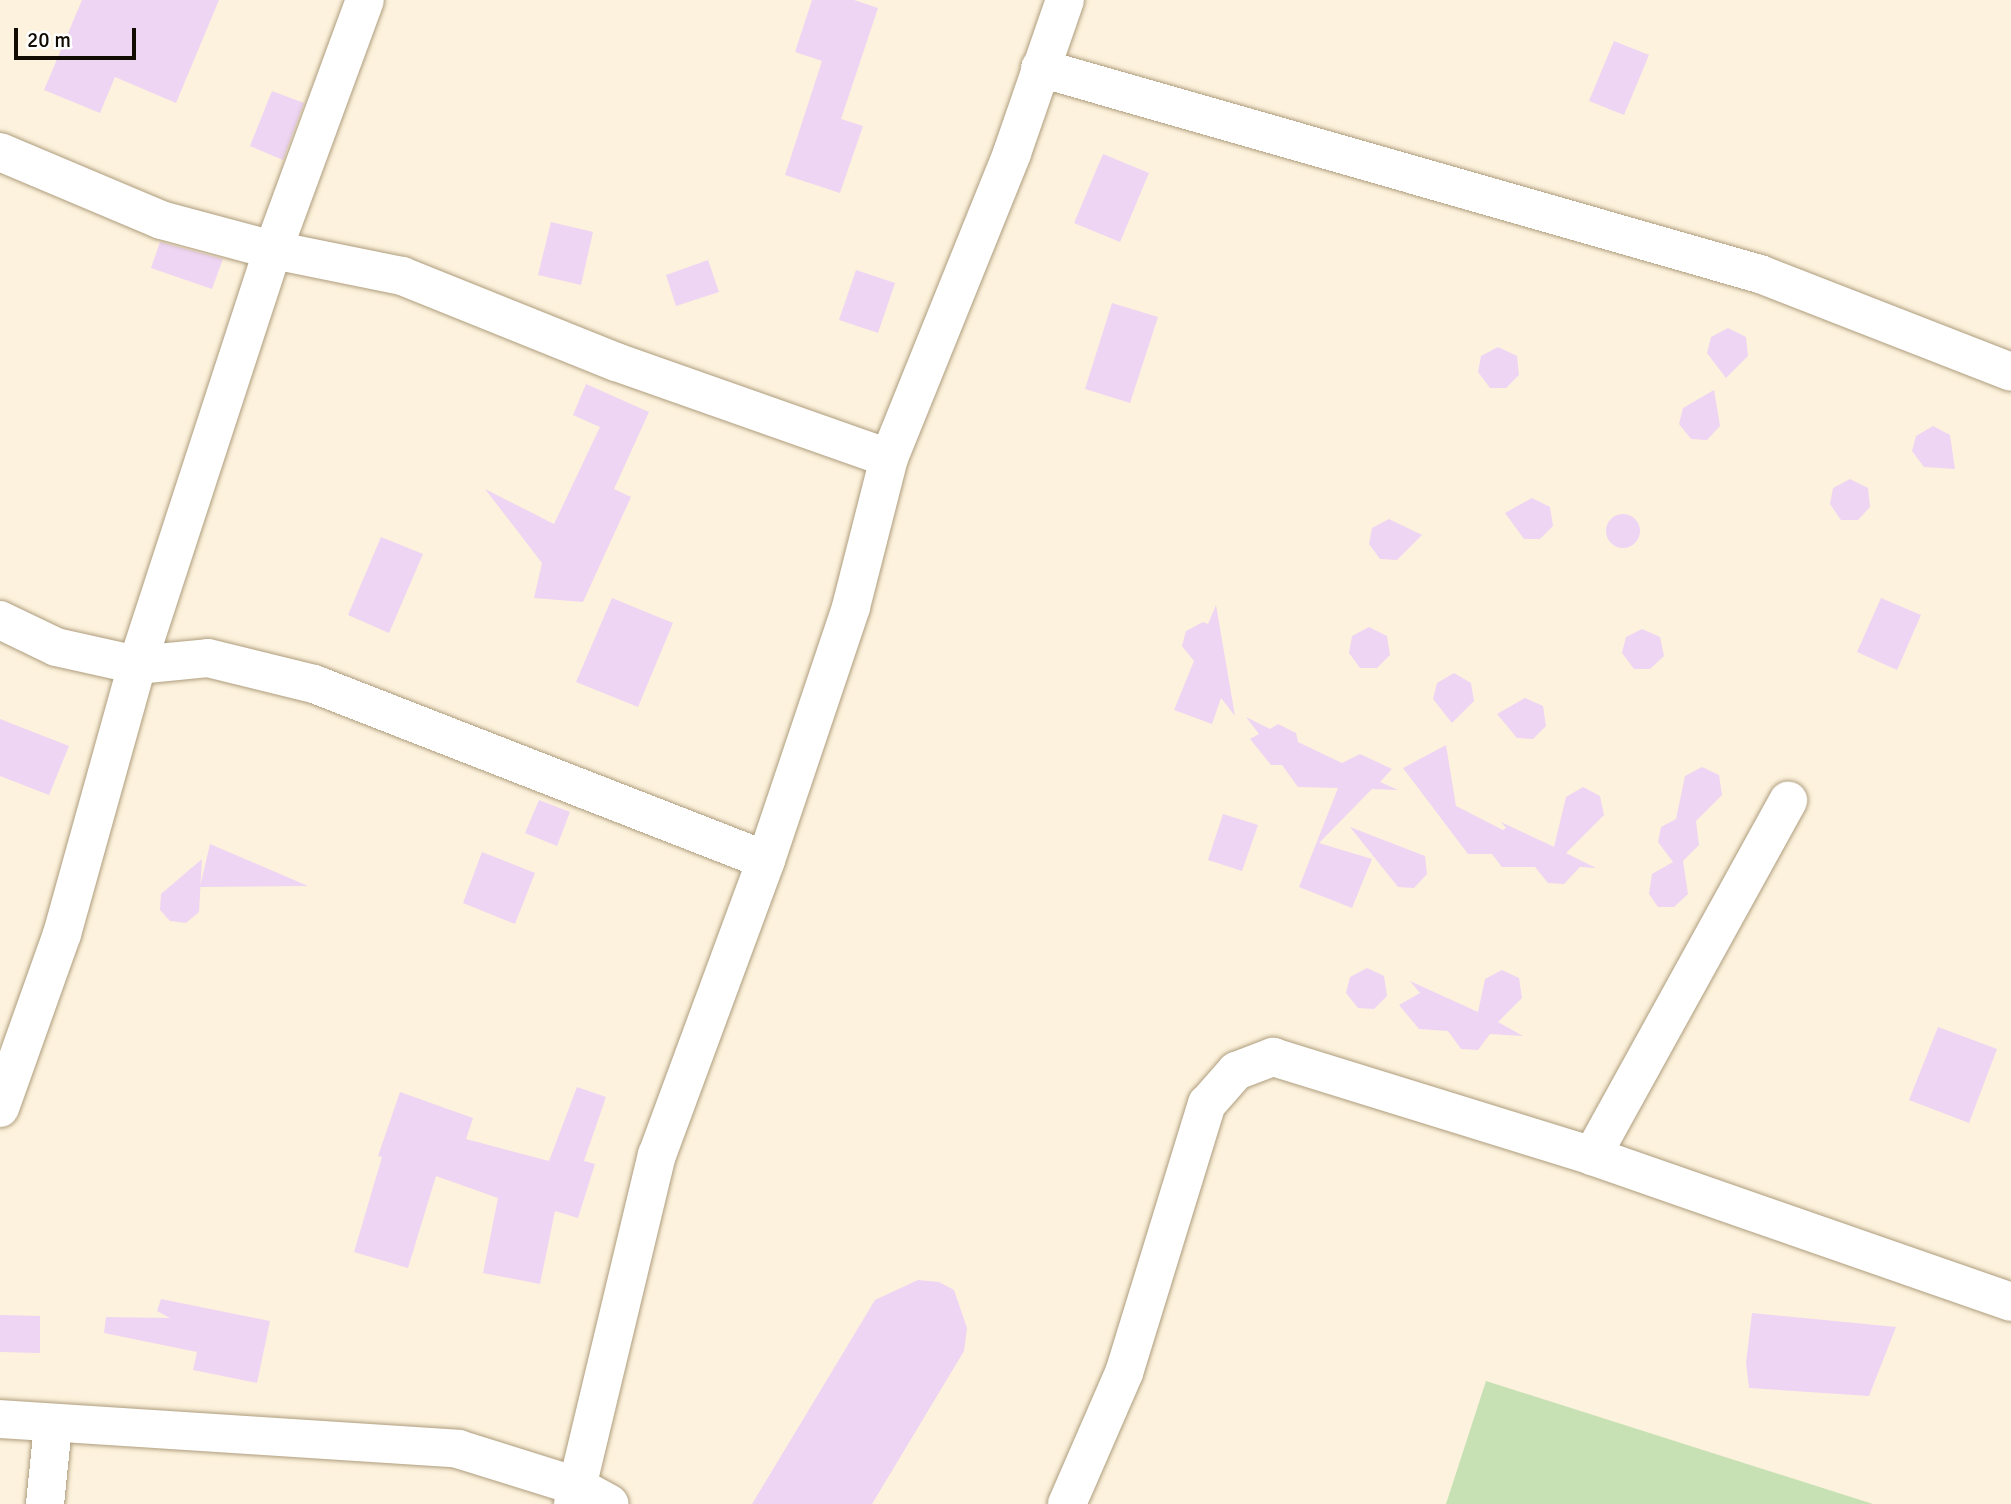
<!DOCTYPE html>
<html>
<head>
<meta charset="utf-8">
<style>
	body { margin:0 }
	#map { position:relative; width:2011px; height:1504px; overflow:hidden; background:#fdf2dd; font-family:Signika,sans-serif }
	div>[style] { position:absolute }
	.green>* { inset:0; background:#c7e1b5 }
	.building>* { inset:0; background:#eed5f3 }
	.round { border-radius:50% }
	.roads { filter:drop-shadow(0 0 2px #ae9d7d) drop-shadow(0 0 2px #ae9d7d) }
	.minor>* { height:38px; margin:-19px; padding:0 19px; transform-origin:19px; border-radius:19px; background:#fff }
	span { translate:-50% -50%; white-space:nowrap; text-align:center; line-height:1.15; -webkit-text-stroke:5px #fff; paint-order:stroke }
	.scale { position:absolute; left:14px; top:28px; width:122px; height:32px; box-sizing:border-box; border:4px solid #110b02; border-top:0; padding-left:9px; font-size:21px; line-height:24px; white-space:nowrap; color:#110b02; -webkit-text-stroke:5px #fff; paint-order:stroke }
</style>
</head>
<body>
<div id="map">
	<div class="green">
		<i style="clip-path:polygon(1486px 1381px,1873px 1504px,1446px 1504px)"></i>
	</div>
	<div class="building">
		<i style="clip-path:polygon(82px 0,219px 0,176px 103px,115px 77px,100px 113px,44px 90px)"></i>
		<i style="clip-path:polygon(812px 0,854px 0,878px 8px,841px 119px,863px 126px,840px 193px,785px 175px,822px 61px,795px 52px)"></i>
		<i style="clip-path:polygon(1614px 41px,1649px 55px,1624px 115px,1589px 101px)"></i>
		<i style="clip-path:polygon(272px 91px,304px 103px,283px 160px,250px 146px)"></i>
		<i style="clip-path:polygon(1103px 154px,1149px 173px,1120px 242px,1074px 223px)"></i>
		<i style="clip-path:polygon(551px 222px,593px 232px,581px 285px,538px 275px)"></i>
		<i style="clip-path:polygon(160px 242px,223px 259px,212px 289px,151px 268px)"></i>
		<i style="clip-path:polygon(708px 260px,719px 292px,676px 306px,666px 275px)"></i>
		<i style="clip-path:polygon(856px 270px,895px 283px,878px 333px,839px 320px)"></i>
		<i style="clip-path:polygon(1112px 303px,1158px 317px,1130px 403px,1085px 389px)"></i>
		<i style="clip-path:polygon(1728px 328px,1746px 337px,1748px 356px,1726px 378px,1707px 353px,1711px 337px)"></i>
		<i style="clip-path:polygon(1498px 347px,1517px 356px,1519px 375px,1506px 388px,1490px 388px,1478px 372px,1481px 356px)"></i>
		<i style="clip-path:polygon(586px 384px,649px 412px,614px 489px,631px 497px,583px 602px,534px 598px,542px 563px,485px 489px,554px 524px,600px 427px,573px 415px)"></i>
		<i style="clip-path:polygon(1714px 390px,1720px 426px,1707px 440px,1691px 439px,1679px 424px,1683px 408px)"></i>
		<i style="clip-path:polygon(1933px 426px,1950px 435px,1955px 469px,1924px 467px,1912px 451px,1916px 436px)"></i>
		<i style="clip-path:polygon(1850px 479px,1868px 488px,1870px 507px,1858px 520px,1841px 520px,1830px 504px,1833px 488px)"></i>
		<i style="clip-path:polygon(1532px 498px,1550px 507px,1553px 526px,1540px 539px,1524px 539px,1505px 513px)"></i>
		<i class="round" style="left:1606px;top:514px;width:34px;height:34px"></i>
		<i style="clip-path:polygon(1389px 519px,1422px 535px,1397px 560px,1380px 559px,1369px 544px,1372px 528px)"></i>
		<i style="clip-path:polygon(381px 537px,423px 554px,389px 633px,348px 615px)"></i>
		<i style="clip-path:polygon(612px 598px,673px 623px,638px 707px,576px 682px)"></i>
		<i style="clip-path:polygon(1881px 598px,1921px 615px,1897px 670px,1857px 652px)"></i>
		<i style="clip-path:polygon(1216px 605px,1235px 716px,1221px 698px,1212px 724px,1174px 710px,1194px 661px,1182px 646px,1186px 631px,1203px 622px,1208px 624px)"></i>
		<i style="clip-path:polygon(1369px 627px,1387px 636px,1390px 655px,1377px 668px,1360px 668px,1349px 653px,1352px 636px)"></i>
		<i style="clip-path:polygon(1642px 629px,1660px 637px,1664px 656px,1650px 669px,1634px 669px,1622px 653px,1626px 637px)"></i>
		<i style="clip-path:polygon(1454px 673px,1471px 683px,1474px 701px,1452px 723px,1433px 699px,1437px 683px)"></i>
		<i style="clip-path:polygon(1525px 698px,1543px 706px,1546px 726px,1533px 739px,1517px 738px,1497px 714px)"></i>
		<i style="clip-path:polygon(1246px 717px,1270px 729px,1278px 724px,1296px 733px,1298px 742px,1342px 763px,1360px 754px,1392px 769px,1380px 782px,1398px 790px,1372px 789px,1319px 843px,1372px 859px,1352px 908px,1299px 887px,1338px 788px,1298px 787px,1282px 765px,1271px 765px,1250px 739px,1259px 734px)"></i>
		<i style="clip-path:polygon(0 719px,69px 746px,49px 795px,0 776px)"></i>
		<i style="clip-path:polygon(1446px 745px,1456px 806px,1503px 830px,1506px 828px,1501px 822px,1554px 847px,1566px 797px,1583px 787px,1600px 796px,1604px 815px,1566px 853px,1596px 868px,1580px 867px,1564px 884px,1548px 883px,1535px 867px,1502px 867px,1492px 854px,1468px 854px,1403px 768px)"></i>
		<i style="clip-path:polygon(1702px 767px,1719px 775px,1722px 795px,1696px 821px,1699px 845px,1683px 861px,1688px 894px,1674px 907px,1658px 907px,1649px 894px,1652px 874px,1673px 862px,1658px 842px,1661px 827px,1676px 819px,1685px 776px)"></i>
		<i style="clip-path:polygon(539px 800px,570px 812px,557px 846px,525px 833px)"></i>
		<i style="clip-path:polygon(1223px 814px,1258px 825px,1242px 871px,1208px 860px)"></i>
		<i style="clip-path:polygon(1350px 827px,1425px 856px,1427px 874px,1414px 888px,1398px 887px)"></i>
		<i style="clip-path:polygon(210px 844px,308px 886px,200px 887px)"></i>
		<i style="clip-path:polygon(482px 852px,535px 873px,515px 924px,463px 903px)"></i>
		<i style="clip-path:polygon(202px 859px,199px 912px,186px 923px,170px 921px,160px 910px,161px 894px)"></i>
		<i style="clip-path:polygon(1367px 968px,1384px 976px,1387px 996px,1374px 1009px,1358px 1008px,1346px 993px,1350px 977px)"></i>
		<i style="clip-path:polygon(1502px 970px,1519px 978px,1522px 998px,1498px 1022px,1523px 1036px,1490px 1034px,1478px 1050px,1461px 1049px,1448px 1031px,1419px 1029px,1399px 1005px,1420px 993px,1410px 981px,1478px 1012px,1485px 979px)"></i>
		<i style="clip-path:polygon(1938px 1027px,1997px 1049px,1969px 1123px,1909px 1100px)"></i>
		<i style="clip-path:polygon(577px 1087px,606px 1097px,584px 1161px,595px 1164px,578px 1218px,555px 1211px,540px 1284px,483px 1273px,498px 1198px,436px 1176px,408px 1268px,354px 1252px,382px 1157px,378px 1156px,400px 1092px,473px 1118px,466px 1139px,549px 1161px)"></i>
		<i style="clip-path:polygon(918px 1280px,939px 1282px,954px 1290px,967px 1328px,964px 1351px,872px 1504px,752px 1504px,875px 1300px)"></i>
		<i style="clip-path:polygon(161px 1299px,270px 1321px,257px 1383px,193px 1370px,197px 1352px,104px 1333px,106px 1317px,170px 1318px,157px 1311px)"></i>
		<i style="clip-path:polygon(1752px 1313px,1896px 1327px,1869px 1396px,1749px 1388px,1746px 1363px)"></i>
		<i style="clip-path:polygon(0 1315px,40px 1316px,40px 1353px,0 1352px)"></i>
	</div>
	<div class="roads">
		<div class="minor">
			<i style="left:1040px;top:68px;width:749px;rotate:15.97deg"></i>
			<i style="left:1760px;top:274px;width:269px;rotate:21.3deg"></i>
			<i style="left:0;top:152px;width:175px;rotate:22.9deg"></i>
			<i style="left:161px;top:220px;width:116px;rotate:15deg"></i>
			<i style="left:273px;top:250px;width:132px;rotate:11.4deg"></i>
			<i style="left:402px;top:276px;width:231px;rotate:21.9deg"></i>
			<i style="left:616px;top:362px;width:289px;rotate:19.4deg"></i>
			<i style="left:0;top:620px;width:62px;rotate:25.7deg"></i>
			<i style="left:56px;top:647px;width:83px;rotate:12.5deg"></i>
			<i style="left:137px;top:665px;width:71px;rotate:-5.6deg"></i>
			<i style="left:208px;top:658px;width:109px;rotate:13.8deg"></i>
			<i style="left:314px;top:684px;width:485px;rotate:21.3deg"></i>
			<i style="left:0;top:1108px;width:185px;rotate:-70.4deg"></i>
			<i style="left:62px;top:934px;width:279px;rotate:-74.4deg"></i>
			<i style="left:137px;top:665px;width:437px;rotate:-71.9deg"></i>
			<i style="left:273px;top:250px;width:266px;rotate:-69.8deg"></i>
			<i style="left:1592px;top:1156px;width:406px;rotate:-61.1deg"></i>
			<i style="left:0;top:1419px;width:459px;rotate:3.7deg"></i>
			<i style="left:458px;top:1449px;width:127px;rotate:17.4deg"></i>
			<i style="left:579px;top:1487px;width:35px;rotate:29deg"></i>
			<i style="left:45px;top:1504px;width:79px;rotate:-84.2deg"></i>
			<i style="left:573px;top:1504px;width:359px;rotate:-76.5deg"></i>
			<i style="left:657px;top:1155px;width:314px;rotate:-69.7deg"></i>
			<i style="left:766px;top:860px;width:267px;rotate:-71.4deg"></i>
			<i style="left:851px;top:607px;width:154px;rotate:-75.7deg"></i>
			<i style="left:889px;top:458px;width:329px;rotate:-68deg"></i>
			<i style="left:1012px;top:153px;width:162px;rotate:-70.9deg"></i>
			<i style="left:1067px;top:1504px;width:143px;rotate:-66.5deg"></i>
			<i style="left:1124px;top:1373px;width:282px;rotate:-72.9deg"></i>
			<i style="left:1207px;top:1104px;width:44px;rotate:-48.7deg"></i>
			<i style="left:1236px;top:1071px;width:40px;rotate:-21deg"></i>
			<i style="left:1273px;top:1057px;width:334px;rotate:17.2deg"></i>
			<i style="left:1592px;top:1156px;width:444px;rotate:19.2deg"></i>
		</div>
	</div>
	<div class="scale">20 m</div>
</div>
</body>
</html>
